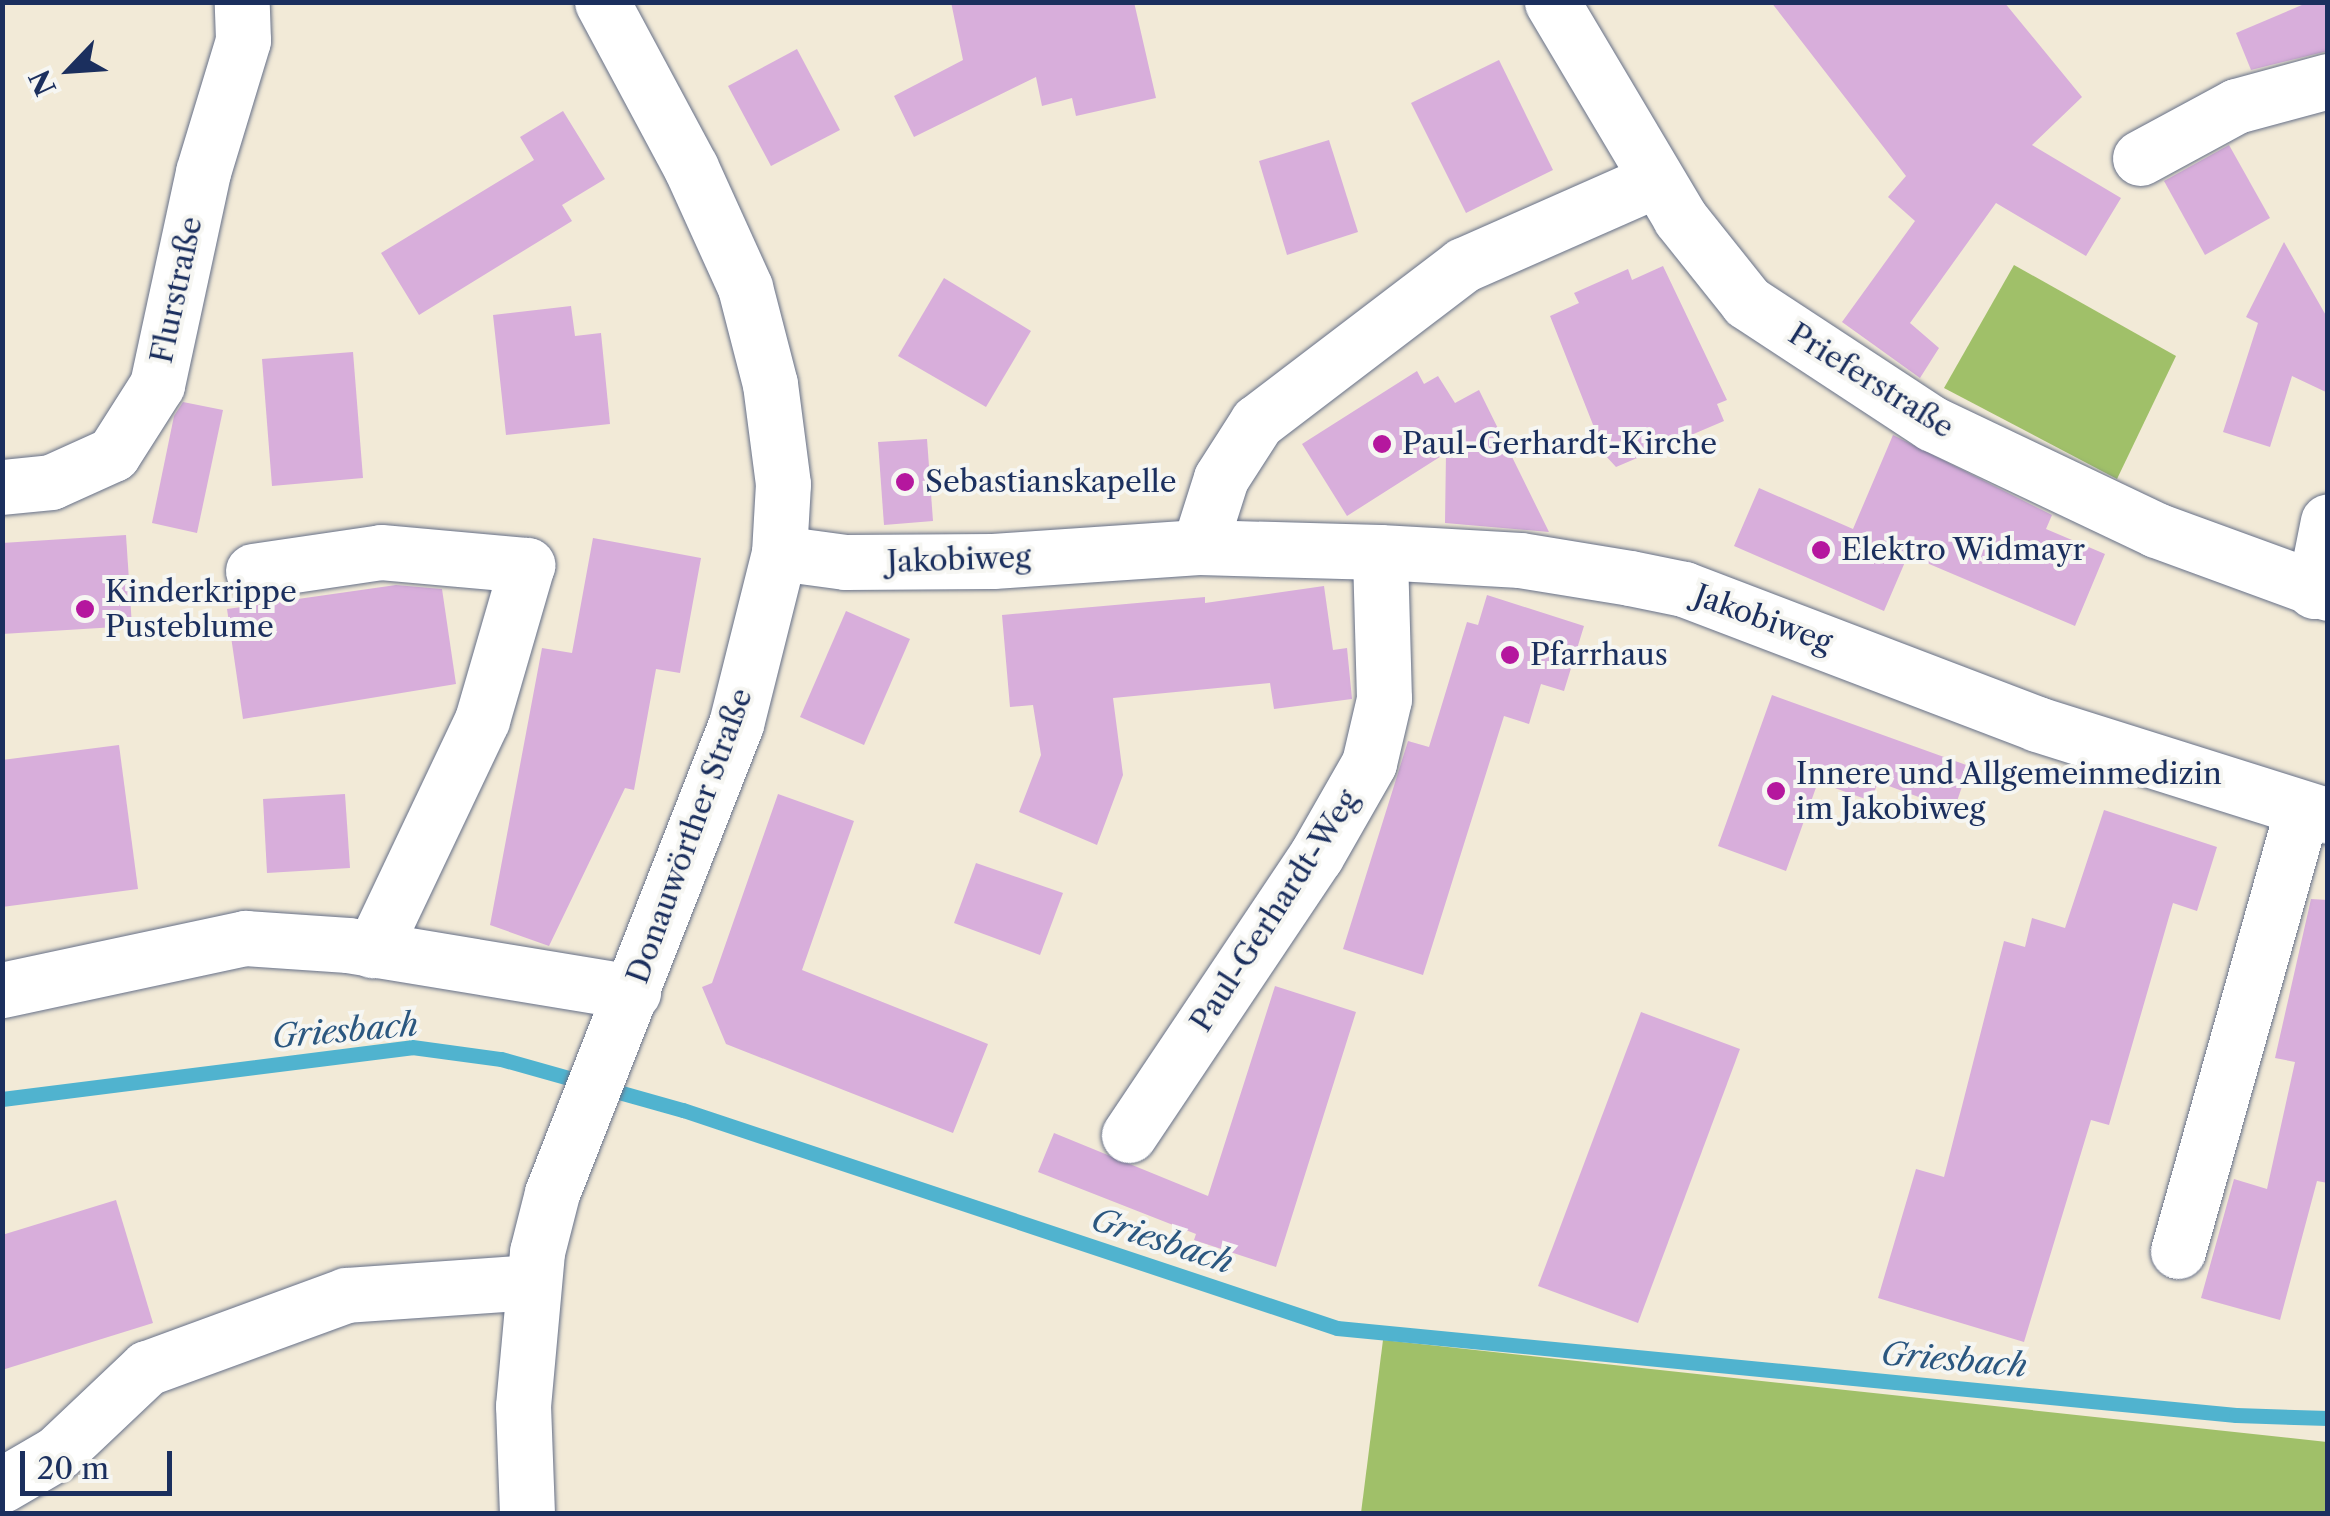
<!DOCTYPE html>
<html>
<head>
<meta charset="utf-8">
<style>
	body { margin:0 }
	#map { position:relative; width:2330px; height:1516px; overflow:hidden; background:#f2ead7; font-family:"Libre Caslon Text",serif }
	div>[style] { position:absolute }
	.green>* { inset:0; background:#a0c069 }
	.stream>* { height:15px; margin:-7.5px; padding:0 7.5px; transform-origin:7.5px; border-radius:7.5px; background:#50b3cf }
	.building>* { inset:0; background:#d8aedb }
	.roads { filter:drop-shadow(0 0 2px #667088) drop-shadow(0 0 2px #667088) }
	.minor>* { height:55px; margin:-27.5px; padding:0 27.5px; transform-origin:27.5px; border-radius:27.5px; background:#fff }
	.major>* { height:55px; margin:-27.5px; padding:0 27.5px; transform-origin:27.5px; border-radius:27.5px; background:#fff }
	.dots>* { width:28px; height:28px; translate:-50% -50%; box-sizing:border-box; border:5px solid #f6f6f2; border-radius:50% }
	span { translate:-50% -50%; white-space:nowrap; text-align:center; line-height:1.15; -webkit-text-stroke:8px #f6f6f2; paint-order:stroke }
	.street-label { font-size:30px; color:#1b2f5e }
	.poi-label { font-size:30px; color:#1b2f5e }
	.left { translate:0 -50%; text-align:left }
	.water-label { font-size:32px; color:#2b5780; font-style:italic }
	.frame { position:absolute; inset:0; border:5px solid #1b2f5e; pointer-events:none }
	.north { position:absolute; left:20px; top:20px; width:100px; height:100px; -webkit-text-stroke:8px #f6f6f2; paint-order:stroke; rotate:245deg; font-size:28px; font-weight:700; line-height:40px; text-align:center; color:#1b2f5e }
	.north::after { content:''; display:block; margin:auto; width:35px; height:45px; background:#1b2f5e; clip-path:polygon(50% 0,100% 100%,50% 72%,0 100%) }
	.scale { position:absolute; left:20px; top:1451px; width:152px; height:45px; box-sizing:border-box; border:5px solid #1b2f5e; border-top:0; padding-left:12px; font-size:30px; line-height:35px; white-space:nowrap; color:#1b2f5e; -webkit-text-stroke:8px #f6f6f2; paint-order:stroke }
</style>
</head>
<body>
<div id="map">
	<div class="green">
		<i style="clip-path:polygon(2014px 265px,2176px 356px,2117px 479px,1944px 388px)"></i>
		<i style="clip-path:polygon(1383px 1340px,2327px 1442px,2327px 1513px,1361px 1513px)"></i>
	</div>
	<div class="stream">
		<i style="left:2px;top:1099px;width:413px;rotate:-7.2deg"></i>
		<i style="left:412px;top:1047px;width:90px;rotate:7.7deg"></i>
		<i style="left:501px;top:1059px;width:189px;rotate:15.7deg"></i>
		<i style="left:683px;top:1110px;width:689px;rotate:18.43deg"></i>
		<i style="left:1337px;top:1328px;width:903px;rotate:5.53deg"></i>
		<i style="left:2236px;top:1415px;width:92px;rotate:1.9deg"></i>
	</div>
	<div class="building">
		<i style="clip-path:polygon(951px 2px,1134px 2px,1156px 98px,1076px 116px,1072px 98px,1042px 106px,1036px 77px,914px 137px,894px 96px,963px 60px)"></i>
		<i style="clip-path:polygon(1771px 2px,2004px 2px,2082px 97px,2032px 145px,2121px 198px,2086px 256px,1996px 203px,1910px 323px,1939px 348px,1920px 378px,1842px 322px,1915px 221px,1888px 197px,1906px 176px)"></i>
		<i style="clip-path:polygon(2309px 2px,2328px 2px,2328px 51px,2251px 70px,2236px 33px)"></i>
		<i style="clip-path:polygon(797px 49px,840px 130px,771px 166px,728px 86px)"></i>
		<i style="clip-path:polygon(1499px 60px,1553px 170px,1466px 213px,1411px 103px)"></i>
		<i style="clip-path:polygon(563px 111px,605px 179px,562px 205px,572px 221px,419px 315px,381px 253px,534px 160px,520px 137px)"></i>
		<i style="clip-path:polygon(1329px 140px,1358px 232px,1287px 255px,1259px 161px)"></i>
		<i style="clip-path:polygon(2229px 145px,2270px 218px,2205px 255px,2164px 181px)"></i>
		<i style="clip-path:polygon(2284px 242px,2328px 319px,2328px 393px,2292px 376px,2270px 447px,2223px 432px,2258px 323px,2246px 317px)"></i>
		<i style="clip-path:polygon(1663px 266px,1727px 400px,1717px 404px,1724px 421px,1616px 467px,1605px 455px,1550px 316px,1579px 303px,1574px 293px,1628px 269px,1632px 280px)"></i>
		<i style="clip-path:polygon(944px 278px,1031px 331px,986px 407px,898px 356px)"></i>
		<i style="clip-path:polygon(571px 306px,575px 336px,601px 333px,610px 424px,506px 435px,493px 315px)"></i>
		<i style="clip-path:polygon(353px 352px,363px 478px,272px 486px,262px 359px)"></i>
		<i style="clip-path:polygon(1417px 371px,1424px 384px,1438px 376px,1455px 403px,1479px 390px,1549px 532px,1445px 523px,1446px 453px,1347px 516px,1302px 444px)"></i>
		<i style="clip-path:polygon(183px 402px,223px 410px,197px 533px,152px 523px,174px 416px)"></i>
		<i style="clip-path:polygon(1893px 435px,2052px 515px,2046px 529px,2105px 554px,2075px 626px,1908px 555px,1884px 611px,1734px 546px,1759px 488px,1853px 529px)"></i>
		<i style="clip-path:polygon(927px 439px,933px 521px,884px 525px,878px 442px)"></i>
		<i style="clip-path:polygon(126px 535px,132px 626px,2px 634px,2px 543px)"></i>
		<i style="clip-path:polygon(593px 538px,701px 558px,680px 673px,656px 669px,634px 790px,625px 788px,549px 946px,490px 925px,542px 648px,572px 653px)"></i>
		<i style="clip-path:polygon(396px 585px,442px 589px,456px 684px,243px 719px,227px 609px)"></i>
		<i style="clip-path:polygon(1324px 586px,1333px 650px,1347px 648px,1352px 699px,1274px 709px,1270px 683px,1113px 698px,1123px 775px,1097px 845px,1019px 812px,1041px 755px,1033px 705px,1010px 707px,1002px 615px,1205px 597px,1205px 603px)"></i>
		<i style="clip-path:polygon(1487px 595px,1584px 626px,1564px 691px,1541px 684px,1529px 724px,1504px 716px,1423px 975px,1343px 949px,1408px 741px,1429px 747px,1467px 622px,1478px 625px)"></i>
		<i style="clip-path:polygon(846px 611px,910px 639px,864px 745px,800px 717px)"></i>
		<i style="clip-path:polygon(1772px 695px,1969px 766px,1954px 810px,1878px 782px,1871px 801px,1818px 782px,1786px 871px,1718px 846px)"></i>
		<i style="clip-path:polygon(119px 745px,138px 889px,2px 907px,2px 760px)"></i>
		<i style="clip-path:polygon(345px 794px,350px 868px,267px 873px,263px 799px)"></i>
		<i style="clip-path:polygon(778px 794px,854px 821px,802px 970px,988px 1044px,953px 1133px,726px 1044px,702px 987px,712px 983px)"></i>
		<i style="clip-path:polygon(2104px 810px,2217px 847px,2197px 911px,2173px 903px,2109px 1125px,2091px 1120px,2024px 1342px,1878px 1298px,1916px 1169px,1944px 1177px,2004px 941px,2025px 947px,2032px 918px,2065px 928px)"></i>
		<i style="clip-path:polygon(976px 863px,1063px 893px,1040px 955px,954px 923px)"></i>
		<i style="clip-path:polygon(2311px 899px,2328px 900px,2328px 1183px,2317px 1181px,2280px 1320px,2201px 1298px,2234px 1179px,2267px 1189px,2295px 1062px,2275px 1058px)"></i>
		<i style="clip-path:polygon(1275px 986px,1356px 1012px,1276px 1267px,1194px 1240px,1196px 1234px,1038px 1172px,1054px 1133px,1208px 1196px)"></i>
		<i style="clip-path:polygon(1641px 1012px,1740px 1049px,1638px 1323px,1538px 1286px)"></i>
		<i style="clip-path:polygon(116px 1200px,153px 1323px,2px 1370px,2px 1235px)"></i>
	</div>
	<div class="roads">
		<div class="minor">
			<i style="left:1552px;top:2px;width:251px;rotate:59.3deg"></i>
			<i style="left:1680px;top:218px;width:107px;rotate:51.4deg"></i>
			<i style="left:1747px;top:302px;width:222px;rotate:33.3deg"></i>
			<i style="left:1933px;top:424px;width:247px;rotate:25.4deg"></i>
			<i style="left:2156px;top:530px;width:183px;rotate:20.1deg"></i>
			<i style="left:2140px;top:158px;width:109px;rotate:-28.4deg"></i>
			<i style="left:2236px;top:106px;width:95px;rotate:-15.2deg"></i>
			<i style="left:2px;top:487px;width:49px;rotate:-5.8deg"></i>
			<i style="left:51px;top:482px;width:68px;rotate:-24.3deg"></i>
			<i style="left:113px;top:454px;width:82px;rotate:-57.5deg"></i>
			<i style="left:157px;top:385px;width:218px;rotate:-77.8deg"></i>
			<i style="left:203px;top:172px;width:138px;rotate:-73.1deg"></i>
			<i style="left:243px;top:40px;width:38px;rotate:-92deg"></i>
			<i style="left:1199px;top:547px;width:72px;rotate:-72.3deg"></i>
			<i style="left:1221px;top:478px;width:67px;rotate:-57.3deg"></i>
			<i style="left:1257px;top:422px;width:259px;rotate:-37.3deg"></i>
			<i style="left:1463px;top:265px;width:211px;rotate:-23.8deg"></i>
			<i style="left:779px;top:553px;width:67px;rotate:7.8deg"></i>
			<i style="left:845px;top:562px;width:148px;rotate:-0.4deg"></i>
			<i style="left:993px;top:561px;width:206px;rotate:-3.9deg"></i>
			<i style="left:1199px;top:547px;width:181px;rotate:1.6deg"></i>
			<i style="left:1380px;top:552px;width:140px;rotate:3.3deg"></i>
			<i style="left:1520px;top:560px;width:111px;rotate:9.3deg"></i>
			<i style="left:1630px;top:578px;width:55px;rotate:11.5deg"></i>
			<i style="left:1684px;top:589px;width:378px;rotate:20.9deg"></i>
			<i style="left:2037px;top:724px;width:305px;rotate:17.5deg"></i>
			<i style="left:253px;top:571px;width:129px;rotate:-8.4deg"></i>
			<i style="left:381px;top:552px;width:147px;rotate:5.1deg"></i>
			<i style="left:527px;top:565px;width:161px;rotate:106.2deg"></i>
			<i style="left:482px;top:720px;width:255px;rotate:115.4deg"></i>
			<i style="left:2314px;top:591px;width:71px;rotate:-78.7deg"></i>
			<i style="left:2px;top:990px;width:249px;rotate:-12.1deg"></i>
			<i style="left:245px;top:938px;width:103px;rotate:3.9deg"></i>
			<i style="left:348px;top:945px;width:289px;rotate:9.4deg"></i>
			<i style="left:1129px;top:1135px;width:336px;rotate:-56.2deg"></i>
			<i style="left:1316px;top:856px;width:107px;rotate:-60.3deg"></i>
			<i style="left:1369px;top:763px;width:66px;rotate:-76.8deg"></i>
			<i style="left:1384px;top:699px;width:147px;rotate:-91.6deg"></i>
			<i style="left:2178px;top:1251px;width:458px;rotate:-74.3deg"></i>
			<i style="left:2px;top:1485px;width:64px;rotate:-30.2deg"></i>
			<i style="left:57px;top:1453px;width:124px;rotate:-43.4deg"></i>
			<i style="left:147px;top:1368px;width:212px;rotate:-20.1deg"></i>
			<i style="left:346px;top:1295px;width:188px;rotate:-4deg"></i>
		</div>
		<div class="major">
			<i style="left:527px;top:1514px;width:108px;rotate:-92.1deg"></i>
			<i style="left:523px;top:1406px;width:155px;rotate:-84.8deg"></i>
			<i style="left:537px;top:1252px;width:61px;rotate:-75.7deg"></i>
			<i style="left:552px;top:1193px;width:504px;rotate:-68.58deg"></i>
			<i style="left:736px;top:724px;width:176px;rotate:-75.9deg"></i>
			<i style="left:779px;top:553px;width:69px;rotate:-86.7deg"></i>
			<i style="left:783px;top:484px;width:101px;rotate:-97.4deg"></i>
			<i style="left:770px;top:384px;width:100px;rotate:-104.5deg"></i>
			<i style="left:745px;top:287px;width:131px;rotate:-114.4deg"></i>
			<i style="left:691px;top:168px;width:188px;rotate:-118.2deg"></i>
		</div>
	</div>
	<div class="dots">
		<i style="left:1382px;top:444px;background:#b5179e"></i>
		<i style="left:905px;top:482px;background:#b5179e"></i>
		<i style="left:1821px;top:550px;background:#b5179e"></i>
		<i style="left:85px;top:609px;background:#b5179e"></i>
		<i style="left:1510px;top:655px;background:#b5179e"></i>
		<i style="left:1776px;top:791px;background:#b5179e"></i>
	</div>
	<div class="street-label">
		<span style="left:177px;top:290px;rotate:-78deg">Flurstraße</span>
		<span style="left:1871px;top:381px;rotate:32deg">Prieferstraße</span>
		<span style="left:959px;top:560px;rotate:-2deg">Jakobiweg</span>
		<span style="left:1763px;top:619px;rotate:20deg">Jakobiweg</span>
		<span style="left:690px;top:836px;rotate:-70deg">Donauwörther Straße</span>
		<span style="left:1275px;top:911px;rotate:-57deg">Paul-Gerhardt-Weg</span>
	</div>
	<div class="poi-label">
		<span class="left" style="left:1402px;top:444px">Paul-Gerhardt-Kirche</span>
		<span class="left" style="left:925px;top:482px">Sebastianskapelle</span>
		<span class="left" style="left:1841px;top:550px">Elektro Widmayr</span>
		<span class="left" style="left:105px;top:609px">Kinderkrippe<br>Pusteblume</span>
		<span class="left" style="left:1530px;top:655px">Pfarrhaus</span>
		<span class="left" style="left:1796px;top:791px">Innere und Allgemeinmedizin<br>im Jakobiweg</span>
	</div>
	<div class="water-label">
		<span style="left:345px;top:1031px;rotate:-5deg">Griesbach</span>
		<span style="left:1162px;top:1241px;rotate:18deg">Griesbach</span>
		<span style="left:1954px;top:1360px;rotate:5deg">Griesbach</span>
	</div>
	<div class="frame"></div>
	<div class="north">N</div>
	<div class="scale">20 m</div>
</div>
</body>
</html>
